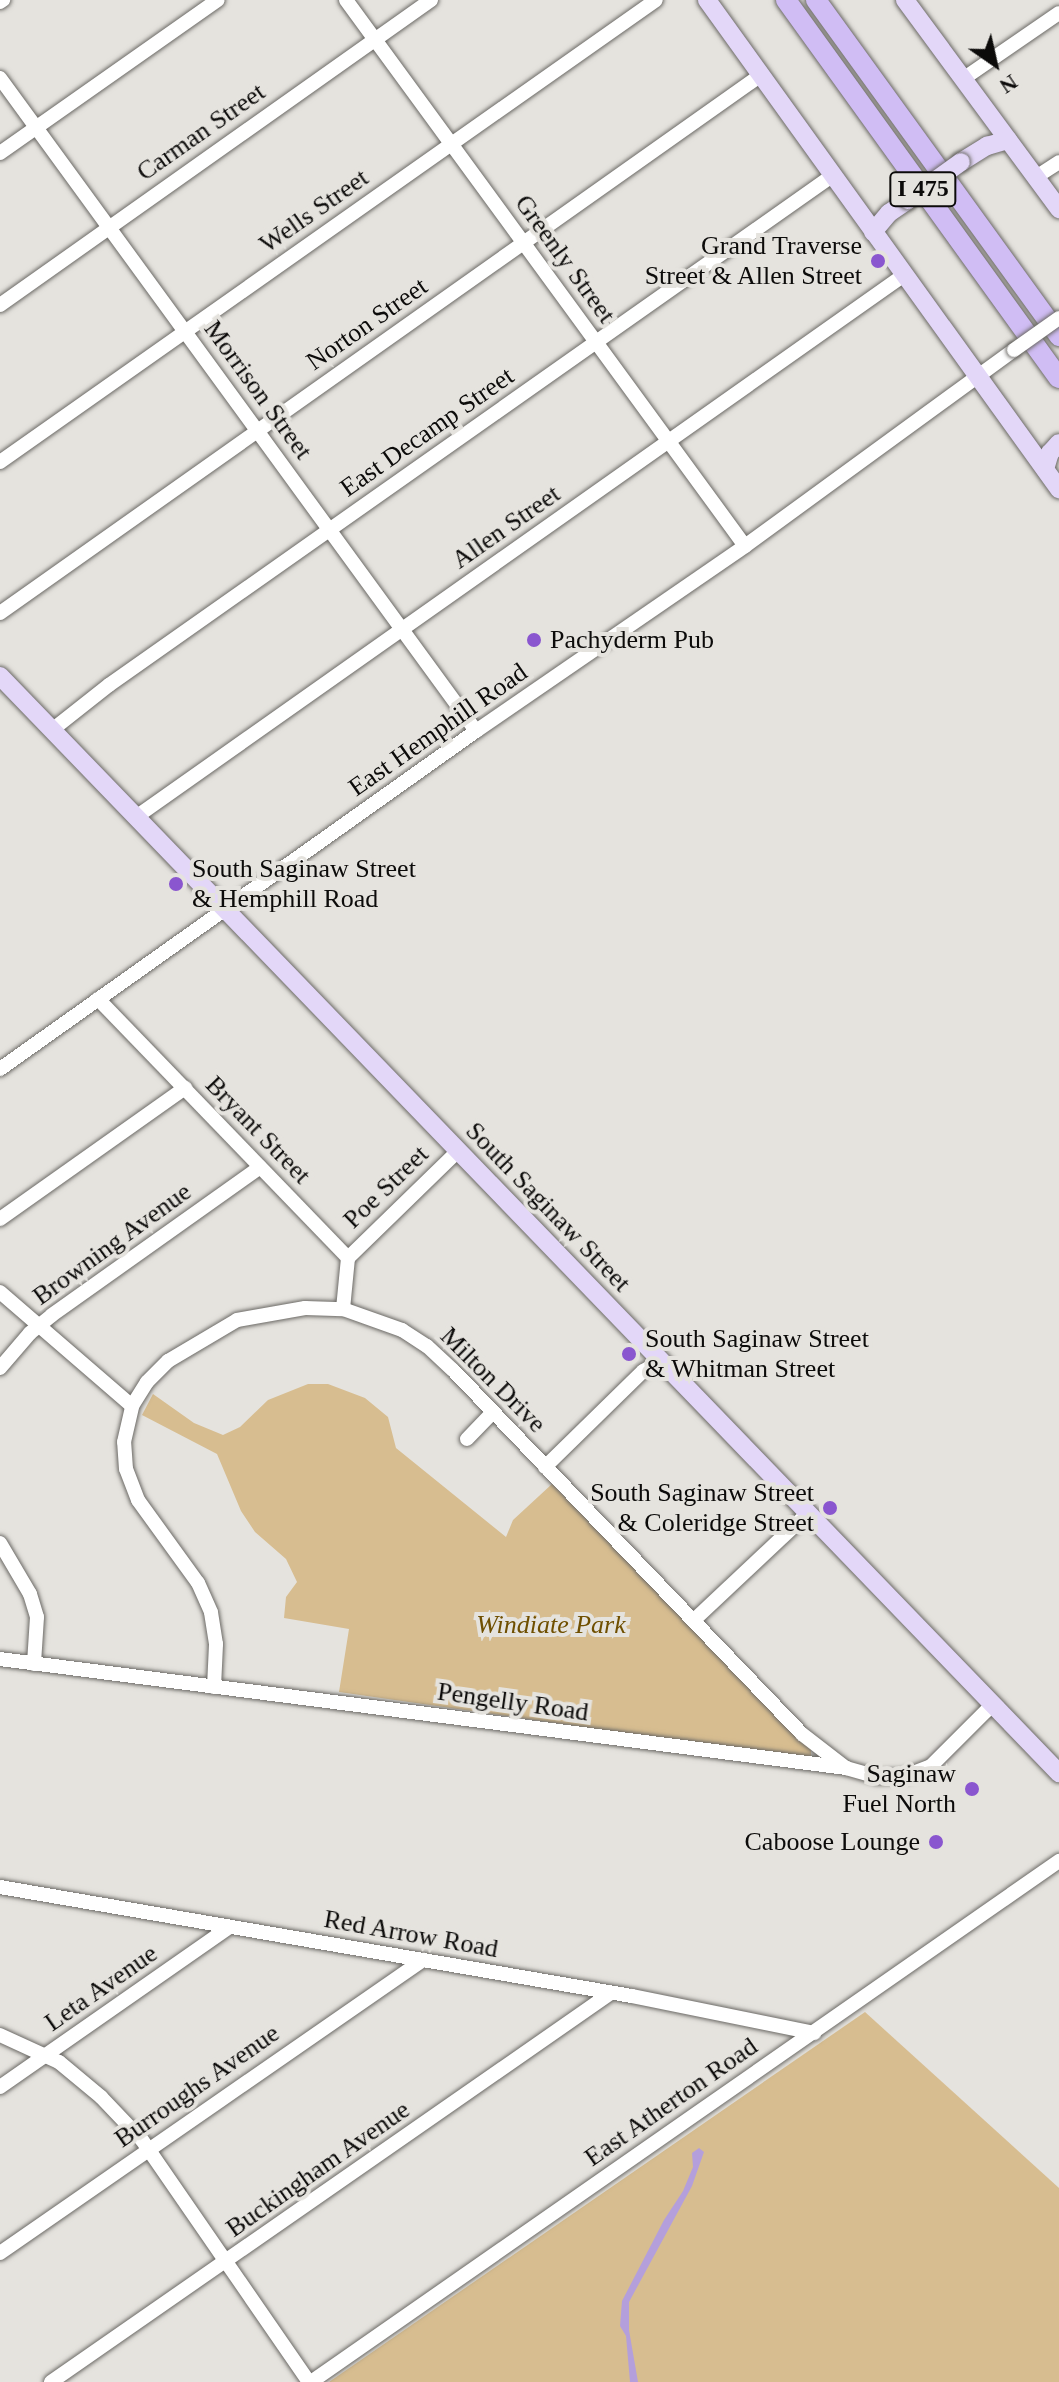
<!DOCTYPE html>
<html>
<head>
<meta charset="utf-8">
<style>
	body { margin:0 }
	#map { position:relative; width:1059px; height:2382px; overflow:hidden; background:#e5e3de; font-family:Georgia,serif }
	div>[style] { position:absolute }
	.green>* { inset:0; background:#d7bd90 }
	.water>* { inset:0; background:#b49fdb }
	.roads { filter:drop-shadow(0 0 2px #6b6965) drop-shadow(0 0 2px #6b6965) }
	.minor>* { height:14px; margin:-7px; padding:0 7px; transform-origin:7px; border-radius:7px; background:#fff }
	.major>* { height:18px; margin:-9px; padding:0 9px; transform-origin:9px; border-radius:9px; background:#e3d7f8 }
	.highway>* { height:20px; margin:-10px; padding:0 10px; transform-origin:10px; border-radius:10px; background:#d0bdf4 }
	.bridges { filter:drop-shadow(0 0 2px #6b6965) drop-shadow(0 0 2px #6b6965) }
	.minor-bridge>* { height:14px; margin:-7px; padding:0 7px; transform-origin:7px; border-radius:7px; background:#fff }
	.major-bridge>* { height:18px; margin:-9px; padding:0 9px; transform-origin:9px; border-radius:9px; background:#e3d7f8 }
	.dots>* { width:22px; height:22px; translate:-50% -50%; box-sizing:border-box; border:4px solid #e5e3de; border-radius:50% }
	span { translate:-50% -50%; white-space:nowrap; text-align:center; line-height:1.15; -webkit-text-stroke:8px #e5e3de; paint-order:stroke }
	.shield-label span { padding:2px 6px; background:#e5e3de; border:2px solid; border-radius:6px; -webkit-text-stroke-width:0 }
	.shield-label { font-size:24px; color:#0c0b0a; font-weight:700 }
	.street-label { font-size:26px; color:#0c0b0a }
	.poi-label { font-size:26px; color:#0c0b0a }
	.right { translate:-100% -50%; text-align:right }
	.left { translate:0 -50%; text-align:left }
	.park-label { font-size:26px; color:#6f4f00; font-style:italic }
	.north { position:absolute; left:955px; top:24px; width:80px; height:80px; -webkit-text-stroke:6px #e5e3de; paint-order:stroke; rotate:146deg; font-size:22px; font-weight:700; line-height:32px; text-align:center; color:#0c0b0a }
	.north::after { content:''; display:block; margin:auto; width:28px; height:36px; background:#0c0b0a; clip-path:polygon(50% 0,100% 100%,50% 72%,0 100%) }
</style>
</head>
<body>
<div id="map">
	<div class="green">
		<i style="clip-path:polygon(308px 1384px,328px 1384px,365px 1398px,388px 1417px,396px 1448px,506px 1537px,513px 1520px,552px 1484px,811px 1749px,811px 1756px,801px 1758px,339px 1692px,349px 1629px,284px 1618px,286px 1597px,297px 1582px,286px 1559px,255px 1532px,241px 1511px,217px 1454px,142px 1415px,153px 1394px,194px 1423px,223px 1435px,240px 1427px,268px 1400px)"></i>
		<i style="clip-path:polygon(865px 2012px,1059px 2188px,1059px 2382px,329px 2382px)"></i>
	</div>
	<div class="water">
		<i style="clip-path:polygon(699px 2148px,704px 2152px,692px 2186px,629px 2302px,629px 2330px,638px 2382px,630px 2382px,626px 2336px,620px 2326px,622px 2301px,664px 2220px,683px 2191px,693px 2167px,692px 2153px)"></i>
	</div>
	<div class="roads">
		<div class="minor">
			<i style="left:346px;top:0;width:676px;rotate:53.84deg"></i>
			<i style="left:0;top:2px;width:4px;rotate:-34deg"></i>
			<i style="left:0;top:78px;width:808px;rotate:53.91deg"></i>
			<i style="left:963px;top:79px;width:116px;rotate:-34.5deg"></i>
			<i style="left:0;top:153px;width:266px;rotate:-35.1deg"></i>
			<i style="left:1036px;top:177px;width:27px;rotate:-33deg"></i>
			<i style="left:0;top:305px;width:528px;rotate:-35.29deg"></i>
			<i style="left:0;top:462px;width:802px;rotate:-35.16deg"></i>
			<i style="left:0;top:613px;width:932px;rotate:-35.26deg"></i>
			<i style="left:52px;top:730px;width:73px;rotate:-38.3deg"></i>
			<i style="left:109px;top:685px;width:884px;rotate:-35.15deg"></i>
			<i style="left:136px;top:817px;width:940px;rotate:-35.21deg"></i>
			<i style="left:98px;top:999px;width:360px;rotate:46deg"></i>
			<i style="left:348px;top:1258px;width:51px;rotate:95.6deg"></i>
			<i style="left:0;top:1069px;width:584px;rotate:-35.38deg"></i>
			<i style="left:476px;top:731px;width:326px;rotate:-34.5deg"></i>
			<i style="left:745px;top:546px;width:333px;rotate:-36.1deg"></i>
			<i style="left:0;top:1219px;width:227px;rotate:-35.3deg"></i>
			<i style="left:348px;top:1258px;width:153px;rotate:-44.2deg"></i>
			<i style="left:0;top:1292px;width:174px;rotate:40.8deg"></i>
			<i style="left:0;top:1368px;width:46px;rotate:-49.4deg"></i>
			<i style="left:30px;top:1333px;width:28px;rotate:-39deg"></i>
			<i style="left:52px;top:1315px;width:255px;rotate:-35.4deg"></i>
			<i style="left:467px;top:1439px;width:37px;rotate:-46deg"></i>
			<i style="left:545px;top:1467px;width:137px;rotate:-44.4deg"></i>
			<i style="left:643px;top:1371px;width:21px;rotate:-29deg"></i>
			<i style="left:0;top:1543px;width:59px;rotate:59.5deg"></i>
			<i style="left:30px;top:1594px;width:24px;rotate:73deg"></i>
			<i style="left:37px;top:1617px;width:47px;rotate:93.7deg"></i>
			<i style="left:694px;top:1620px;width:155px;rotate:-43.2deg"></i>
			<i style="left:0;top:1659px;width:853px;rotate:7.34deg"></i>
			<i style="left:846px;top:1768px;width:32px;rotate:16deg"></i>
			<i style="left:877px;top:1777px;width:28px;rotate:-2deg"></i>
			<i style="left:905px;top:1776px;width:28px;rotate:-21deg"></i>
			<i style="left:931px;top:1766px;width:86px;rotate:-45deg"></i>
			<i style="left:214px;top:1687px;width:43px;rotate:-87.3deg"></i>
			<i style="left:216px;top:1644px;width:32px;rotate:-99deg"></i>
			<i style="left:211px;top:1612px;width:32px;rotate:-114deg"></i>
			<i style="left:198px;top:1583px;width:102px;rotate:-125.9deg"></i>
			<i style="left:138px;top:1500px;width:33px;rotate:-111deg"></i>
			<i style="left:126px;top:1469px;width:27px;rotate:-94deg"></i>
			<i style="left:124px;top:1442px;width:37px;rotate:-77deg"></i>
			<i style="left:132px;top:1406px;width:28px;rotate:-58deg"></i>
			<i style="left:147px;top:1382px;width:30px;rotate:-45deg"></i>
			<i style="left:168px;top:1361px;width:80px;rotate:-30.7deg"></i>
			<i style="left:237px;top:1320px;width:69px;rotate:-10deg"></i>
			<i style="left:305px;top:1308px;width:38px;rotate:2deg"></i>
			<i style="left:343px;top:1309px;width:63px;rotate:19.6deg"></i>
			<i style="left:402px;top:1330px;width:30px;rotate:33deg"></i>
			<i style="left:427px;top:1346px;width:35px;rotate:43deg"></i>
			<i style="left:453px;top:1370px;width:504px;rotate:46.21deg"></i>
			<i style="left:802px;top:1734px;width:56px;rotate:37.7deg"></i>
			<i style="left:0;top:1887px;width:641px;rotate:9.79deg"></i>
			<i style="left:632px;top:1996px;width:186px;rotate:11.5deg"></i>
			<i style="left:0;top:2035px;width:65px;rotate:24.6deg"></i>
			<i style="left:59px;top:2062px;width:55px;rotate:39.8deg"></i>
			<i style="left:101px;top:2097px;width:59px;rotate:46.4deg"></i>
			<i style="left:142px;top:2140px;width:294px;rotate:55.4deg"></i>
			<i style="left:0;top:2087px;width:278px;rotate:-34.9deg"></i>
			<i style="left:0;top:2253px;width:515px;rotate:-34.71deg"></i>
			<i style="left:51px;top:2382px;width:682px;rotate:-34.79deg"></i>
			<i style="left:311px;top:2382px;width:912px;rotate:-34.86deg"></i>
		</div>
		<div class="major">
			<i style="left:707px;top:0;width:603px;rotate:54.25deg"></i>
			<i style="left:905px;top:0;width:260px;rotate:53.6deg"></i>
			<i style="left:961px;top:162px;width:31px;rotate:-32deg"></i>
			<i style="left:987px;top:146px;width:22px;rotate:-16deg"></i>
			<i style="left:873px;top:232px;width:25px;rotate:-50deg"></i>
			<i style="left:889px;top:213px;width:23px;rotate:-34deg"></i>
			<i style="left:1045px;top:469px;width:17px;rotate:-73deg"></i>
			<i style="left:1050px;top:453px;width:13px;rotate:-48deg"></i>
			<i style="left:0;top:676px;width:1525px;rotate:46.01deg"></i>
		</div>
		<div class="highway">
			<i style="left:786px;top:0;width:466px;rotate:54.2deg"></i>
			<i style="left:816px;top:0;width:415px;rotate:54.1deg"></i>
		</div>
	</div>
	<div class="bridges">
		<div class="minor-bridge">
			<i style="left:1014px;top:350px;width:55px;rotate:-35.4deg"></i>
		</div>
		<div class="major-bridge">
			<i style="left:908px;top:200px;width:65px;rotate:-35.6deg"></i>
		</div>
	</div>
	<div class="dots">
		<i style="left:878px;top:261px;background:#8a56cf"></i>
		<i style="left:534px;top:640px;background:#8a56cf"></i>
		<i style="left:176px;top:884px;background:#8a56cf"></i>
		<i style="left:629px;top:1354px;background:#8a56cf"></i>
		<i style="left:830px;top:1508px;background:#8a56cf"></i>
		<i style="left:972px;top:1789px;background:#8a56cf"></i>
		<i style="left:936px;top:1842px;background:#8a56cf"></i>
	</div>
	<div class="shield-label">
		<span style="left:923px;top:189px">I 475</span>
	</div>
	<div class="street-label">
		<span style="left:201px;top:132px;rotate:-35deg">Carman Street</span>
		<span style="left:314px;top:211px;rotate:-35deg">Wells Street</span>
		<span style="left:565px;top:259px;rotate:54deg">Greenly Street</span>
		<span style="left:367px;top:324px;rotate:-35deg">Norton Street</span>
		<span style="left:258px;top:390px;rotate:54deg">Morrison Street</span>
		<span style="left:427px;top:432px;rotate:-35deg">East Decamp Street</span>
		<span style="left:506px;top:527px;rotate:-35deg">Allen Street</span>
		<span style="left:438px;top:730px;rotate:-35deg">East Hemphill Road</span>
		<span style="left:258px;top:1130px;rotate:46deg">Bryant Street</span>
		<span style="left:386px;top:1187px;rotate:-44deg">Poe Street</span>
		<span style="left:548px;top:1207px;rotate:46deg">South Saginaw Street</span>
		<span style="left:112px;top:1244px;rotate:-36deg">Browning Avenue</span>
		<span style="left:493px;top:1380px;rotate:45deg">Milton Drive</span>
		<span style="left:513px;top:1702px;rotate:8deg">Pengelly Road</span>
		<span style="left:411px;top:1934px;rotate:10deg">Red Arrow Road</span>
		<span style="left:101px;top:1988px;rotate:-35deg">Leta Avenue</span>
		<span style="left:197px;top:2086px;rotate:-35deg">Burroughs Avenue</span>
		<span style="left:671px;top:2102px;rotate:-35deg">East Atherton Road</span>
		<span style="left:318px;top:2169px;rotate:-35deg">Buckingham Avenue</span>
	</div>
	<div class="poi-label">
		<span class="right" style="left:862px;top:261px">Grand Traverse<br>Street &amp; Allen Street</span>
		<span class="left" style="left:550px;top:640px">Pachyderm Pub</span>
		<span class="left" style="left:192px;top:884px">South Saginaw Street<br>&amp; Hemphill Road</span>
		<span class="left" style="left:645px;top:1354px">South Saginaw Street<br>&amp; Whitman Street</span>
		<span class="right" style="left:814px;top:1508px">South Saginaw Street<br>&amp; Coleridge Street</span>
		<span class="right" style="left:956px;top:1789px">Saginaw<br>Fuel North</span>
		<span class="right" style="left:920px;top:1842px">Caboose Lounge</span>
	</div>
	<div class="park-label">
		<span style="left:551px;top:1625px">Windiate Park</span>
	</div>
	<div class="north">N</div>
</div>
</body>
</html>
